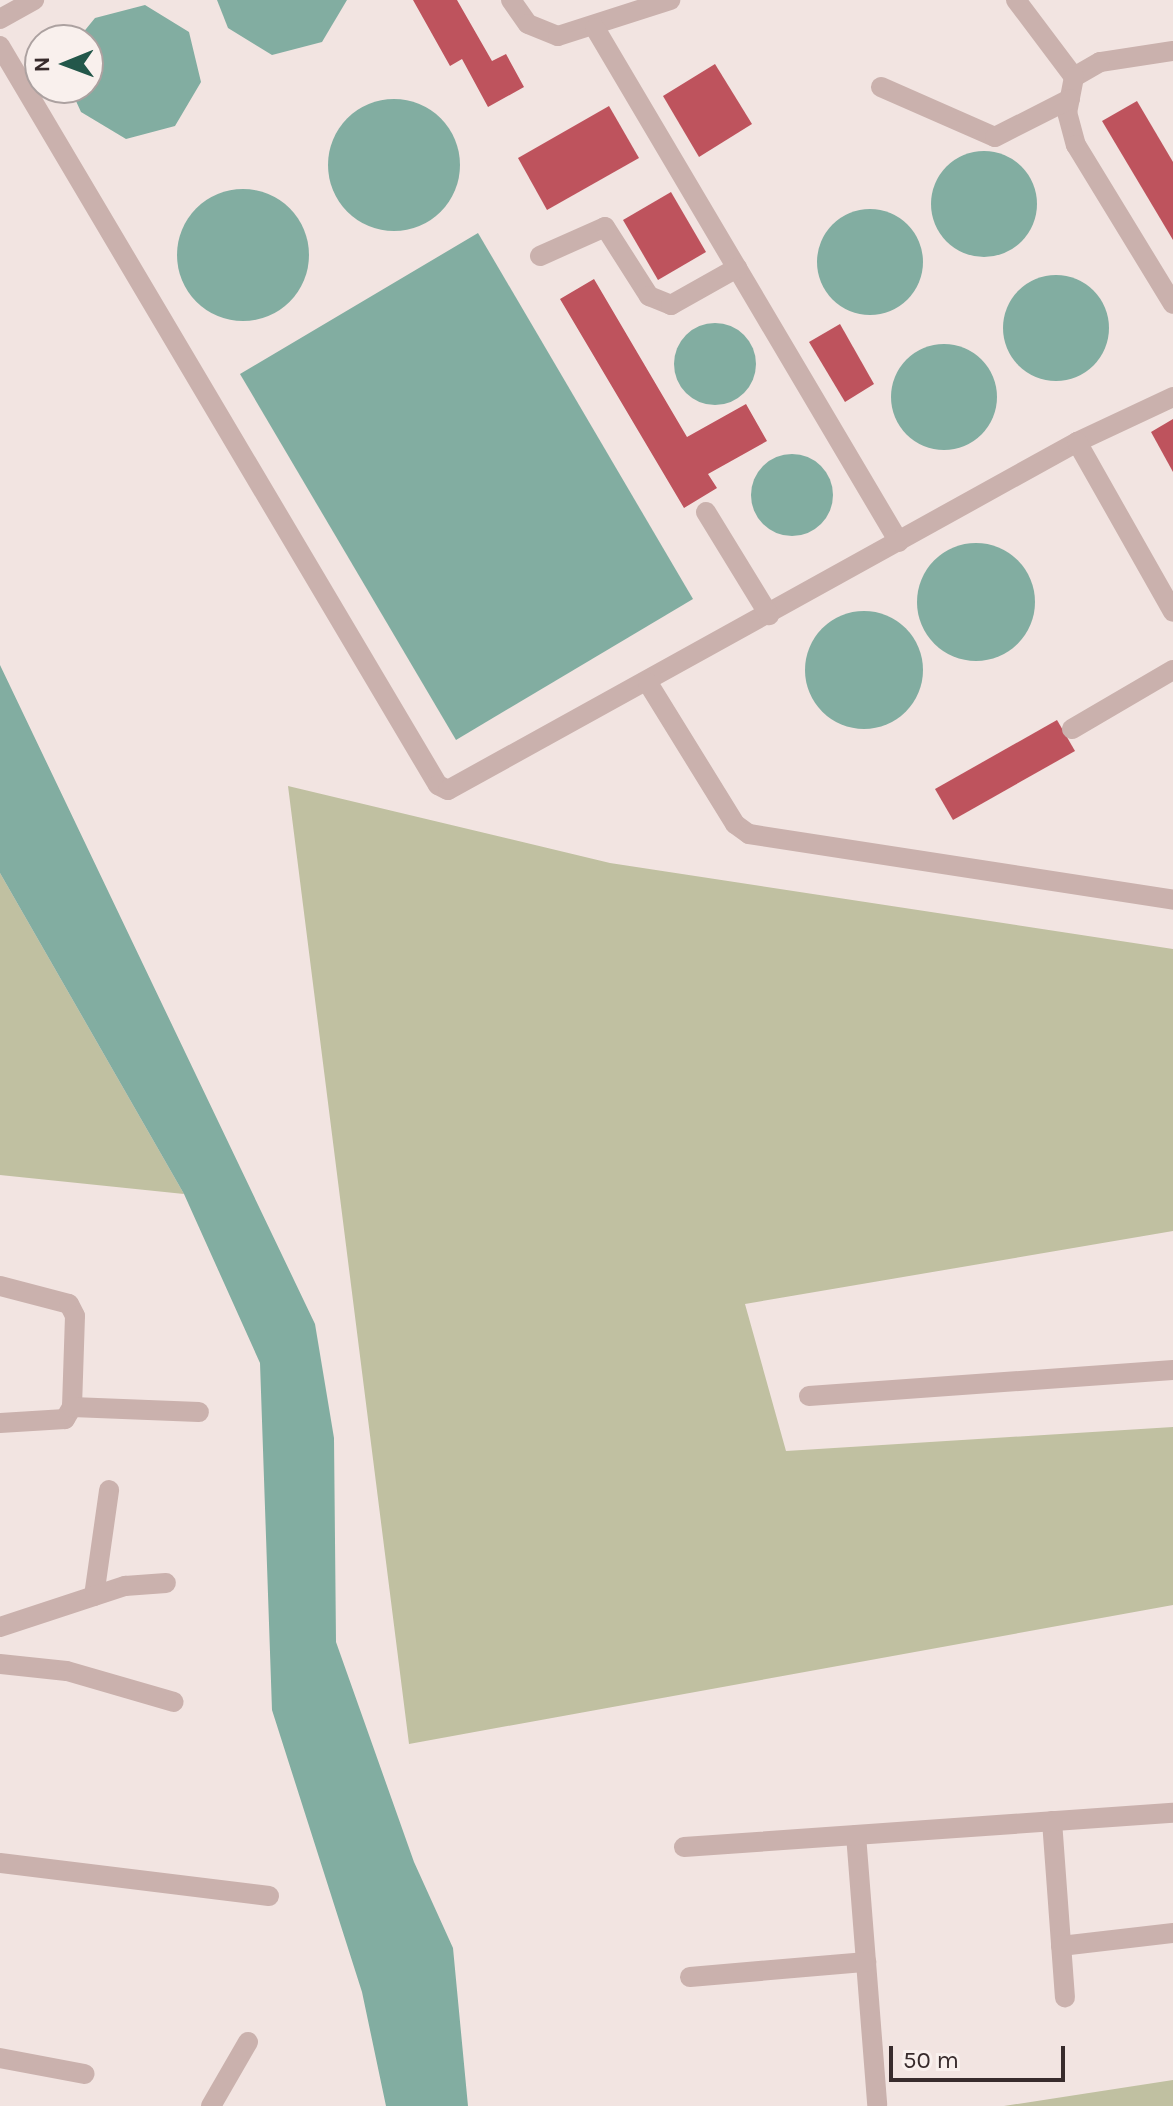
<!DOCTYPE html>
<html>
<head>
<meta charset="utf-8">
<style>
	body { margin:0 }
	#map { position:relative; width:1173px; height:2106px; overflow:hidden; background:#f2e4e1; font-family:Karla,sans-serif }
	div>[style] { position:absolute }
	.green>* { inset:0; background:#c0c0a1 }
	.water>* { inset:0; background:#82ada1 }
	.round { border-radius:50% }
	.building>* { inset:0; background:#be535d }
	.minor>* { height:20px; margin:-10px; padding:0 10px; transform-origin:10px; border-radius:10px; background:#cab1ad }
	span { translate:-50% -50%; white-space:nowrap; text-align:center; line-height:1.15; -webkit-text-stroke:8px #f9f0ed; paint-order:stroke }
	.north { position:absolute; left:24px; top:24px; width:80px; height:80px; box-sizing:border-box; background:#f9f0ed; border:2px solid #aca1a0; border-radius:50%; rotate:269deg; font-size:22px; font-weight:700; line-height:32px; text-align:center; color:#382b2c }
	.north::after { content:''; display:block; margin:auto; width:28px; height:36px; background:#23574a; clip-path:polygon(50% 0,100% 100%,50% 72%,0 100%) }
	.scale { position:absolute; left:889px; top:2046px; width:176px; height:36px; box-sizing:border-box; border:4px solid #382b2c; border-top:0; padding-left:10px; font-size:24px; line-height:28px; white-space:nowrap; color:#382b2c; -webkit-text-stroke:6px #f9f0ed; paint-order:stroke }
</style>
</head>
<body>
<div id="map">
	<div class="green">
		<i style="clip-path:polygon(288px 786px,610px 863px,1173px 949px,1173px 1231px,745px 1304px,786px 1451px,1173px 1427px,1173px 1605px,409px 1744px)"></i>
		<i style="clip-path:polygon(0 873px,184px 1194px,0 1175px)"></i>
		<i style="clip-path:polygon(1173px 2080px,1173px 2106px,1004px 2106px)"></i>
	</div>
	<div class="water">
		<i style="clip-path:polygon(217px 0,347px 0,322px 42px,272px 55px,228px 28px)"></i>
		<i style="clip-path:polygon(145px 5px,189px 32px,201px 82px,175px 126px,126px 139px,81px 112px,70px 88px,88px 88px,88px 40px,77px 40px,95px 18px)"></i>
		<i class="round" style="left:328px;top:99px;width:132px;height:132px"></i>
		<i class="round" style="left:931px;top:151px;width:106px;height:106px"></i>
		<i class="round" style="left:177px;top:189px;width:132px;height:132px"></i>
		<i class="round" style="left:817px;top:209px;width:106px;height:106px"></i>
		<i style="clip-path:polygon(478px 233px,693px 599px,456px 740px,240px 374px)"></i>
		<i class="round" style="left:1003px;top:275px;width:106px;height:106px"></i>
		<i class="round" style="left:674px;top:323px;width:82px;height:82px"></i>
		<i class="round" style="left:891px;top:344px;width:106px;height:106px"></i>
		<i class="round" style="left:751px;top:454px;width:82px;height:82px"></i>
		<i class="round" style="left:917px;top:543px;width:118px;height:118px"></i>
		<i class="round" style="left:805px;top:611px;width:118px;height:118px"></i>
		<i style="clip-path:polygon(0 665px,315px 1324px,334px 1438px,336px 1642px,414px 1862px,453px 1948px,468px 2106px,386px 2106px,362px 1992px,272px 1710px,260px 1363px,184px 1194px,0 873px)"></i>
	</div>
	<div class="building">
		<i style="clip-path:polygon(413px 0,457px 0,492px 61px,506px 54px,524px 87px,488px 107px,462px 59px,450px 66px)"></i>
		<i style="clip-path:polygon(715px 64px,752px 124px,699px 157px,663px 96px)"></i>
		<i style="clip-path:polygon(1137px 101px,1173px 162px,1173px 240px,1102px 121px)"></i>
		<i style="clip-path:polygon(609px 106px,639px 158px,547px 210px,518px 158px)"></i>
		<i style="clip-path:polygon(671px 192px,706px 252px,658px 280px,623px 220px)"></i>
		<i style="clip-path:polygon(594px 279px,687px 437px,746px 404px,767px 441px,708px 474px,717px 488px,684px 508px,560px 299px)"></i>
		<i style="clip-path:polygon(840px 324px,874px 384px,845px 402px,809px 342px)"></i>
		<i style="clip-path:polygon(1173px 419px,1173px 472px,1151px 432px)"></i>
		<i style="clip-path:polygon(1057px 720px,1075px 751px,953px 820px,935px 789px)"></i>
	</div>
	<div class="minor">
		<i style="left:511px;top:0;width:29px;rotate:55deg"></i>
		<i style="left:528px;top:24px;width:32px;rotate:22deg"></i>
		<i style="left:558px;top:36px;width:118px;rotate:-17.8deg"></i>
		<i style="left:1016px;top:0;width:96px;rotate:53deg"></i>
		<i style="left:0;top:19px;width:39px;rotate:-29deg"></i>
		<i style="left:595px;top:28px;width:597px;rotate:59.4deg"></i>
		<i style="left:0;top:46px;width:859px;rotate:59.35deg"></i>
		<i style="left:438px;top:785px;width:11px;rotate:27deg"></i>
		<i style="left:448px;top:790px;width:719px;rotate:-28.95deg"></i>
		<i style="left:1077px;top:442px;width:106px;rotate:-25.1deg"></i>
		<i style="left:1173px;top:51px;width:74px;rotate:171.4deg"></i>
		<i style="left:1100px;top:62px;width:30px;rotate:150deg"></i>
		<i style="left:1074px;top:77px;width:36px;rotate:101deg"></i>
		<i style="left:1067px;top:112px;width:34px;rotate:75deg"></i>
		<i style="left:1076px;top:145px;width:186px;rotate:58.6deg"></i>
		<i style="left:881px;top:87px;width:124px;rotate:23.7deg"></i>
		<i style="left:995px;top:137px;width:84px;rotate:-26.9deg"></i>
		<i style="left:540px;top:256px;width:71px;rotate:-24deg"></i>
		<i style="left:605px;top:227px;width:82px;rotate:57.5deg"></i>
		<i style="left:649px;top:296px;width:24px;rotate:22deg"></i>
		<i style="left:671px;top:305px;width:76px;rotate:-29.3deg"></i>
		<i style="left:1077px;top:442px;width:195px;rotate:60.5deg"></i>
		<i style="left:706px;top:512px;width:121px;rotate:58.5deg"></i>
		<i style="left:648px;top:683px;width:166px;rotate:58.3deg"></i>
		<i style="left:735px;top:824px;width:17px;rotate:36deg"></i>
		<i style="left:749px;top:834px;width:429px;rotate:8.8deg"></i>
		<i style="left:1072px;top:729px;width:117px;rotate:-30.3deg"></i>
		<i style="left:0;top:1286px;width:71px;rotate:14.6deg"></i>
		<i style="left:69px;top:1304px;width:13px;rotate:63deg"></i>
		<i style="left:75px;top:1316px;width:91px;rotate:91.9deg"></i>
		<i style="left:72px;top:1407px;width:14px;rotate:120deg"></i>
		<i style="left:65px;top:1419px;width:65px;rotate:176.5deg"></i>
		<i style="left:809px;top:1396px;width:365px;rotate:-4.1deg"></i>
		<i style="left:72px;top:1407px;width:127px;rotate:2.3deg"></i>
		<i style="left:94px;top:1596px;width:107px;rotate:-81.9deg"></i>
		<i style="left:0;top:1627px;width:132px;rotate:-18.2deg"></i>
		<i style="left:125px;top:1586px;width:41px;rotate:-4.2deg"></i>
		<i style="left:0;top:1664px;width:67px;rotate:6deg"></i>
		<i style="left:67px;top:1671px;width:111px;rotate:16.2deg"></i>
		<i style="left:1052px;top:1821px;width:177px;rotate:85.8deg"></i>
		<i style="left:856px;top:1835px;width:270px;rotate:85.5deg"></i>
		<i style="left:684px;top:1847px;width:490px;rotate:-4deg"></i>
		<i style="left:0;top:1863px;width:271px;rotate:7deg"></i>
		<i style="left:1061px;top:1946px;width:113px;rotate:-6.6deg"></i>
		<i style="left:690px;top:1977px;width:177px;rotate:-4.9deg"></i>
		<i style="left:0;top:2058px;width:86px;rotate:10.7deg"></i>
		<i style="left:211px;top:2106px;width:74px;rotate:-60deg"></i>
	</div>
	<div class="north">N</div>
	<div class="scale">50 m</div>
</div>
</body>
</html>
